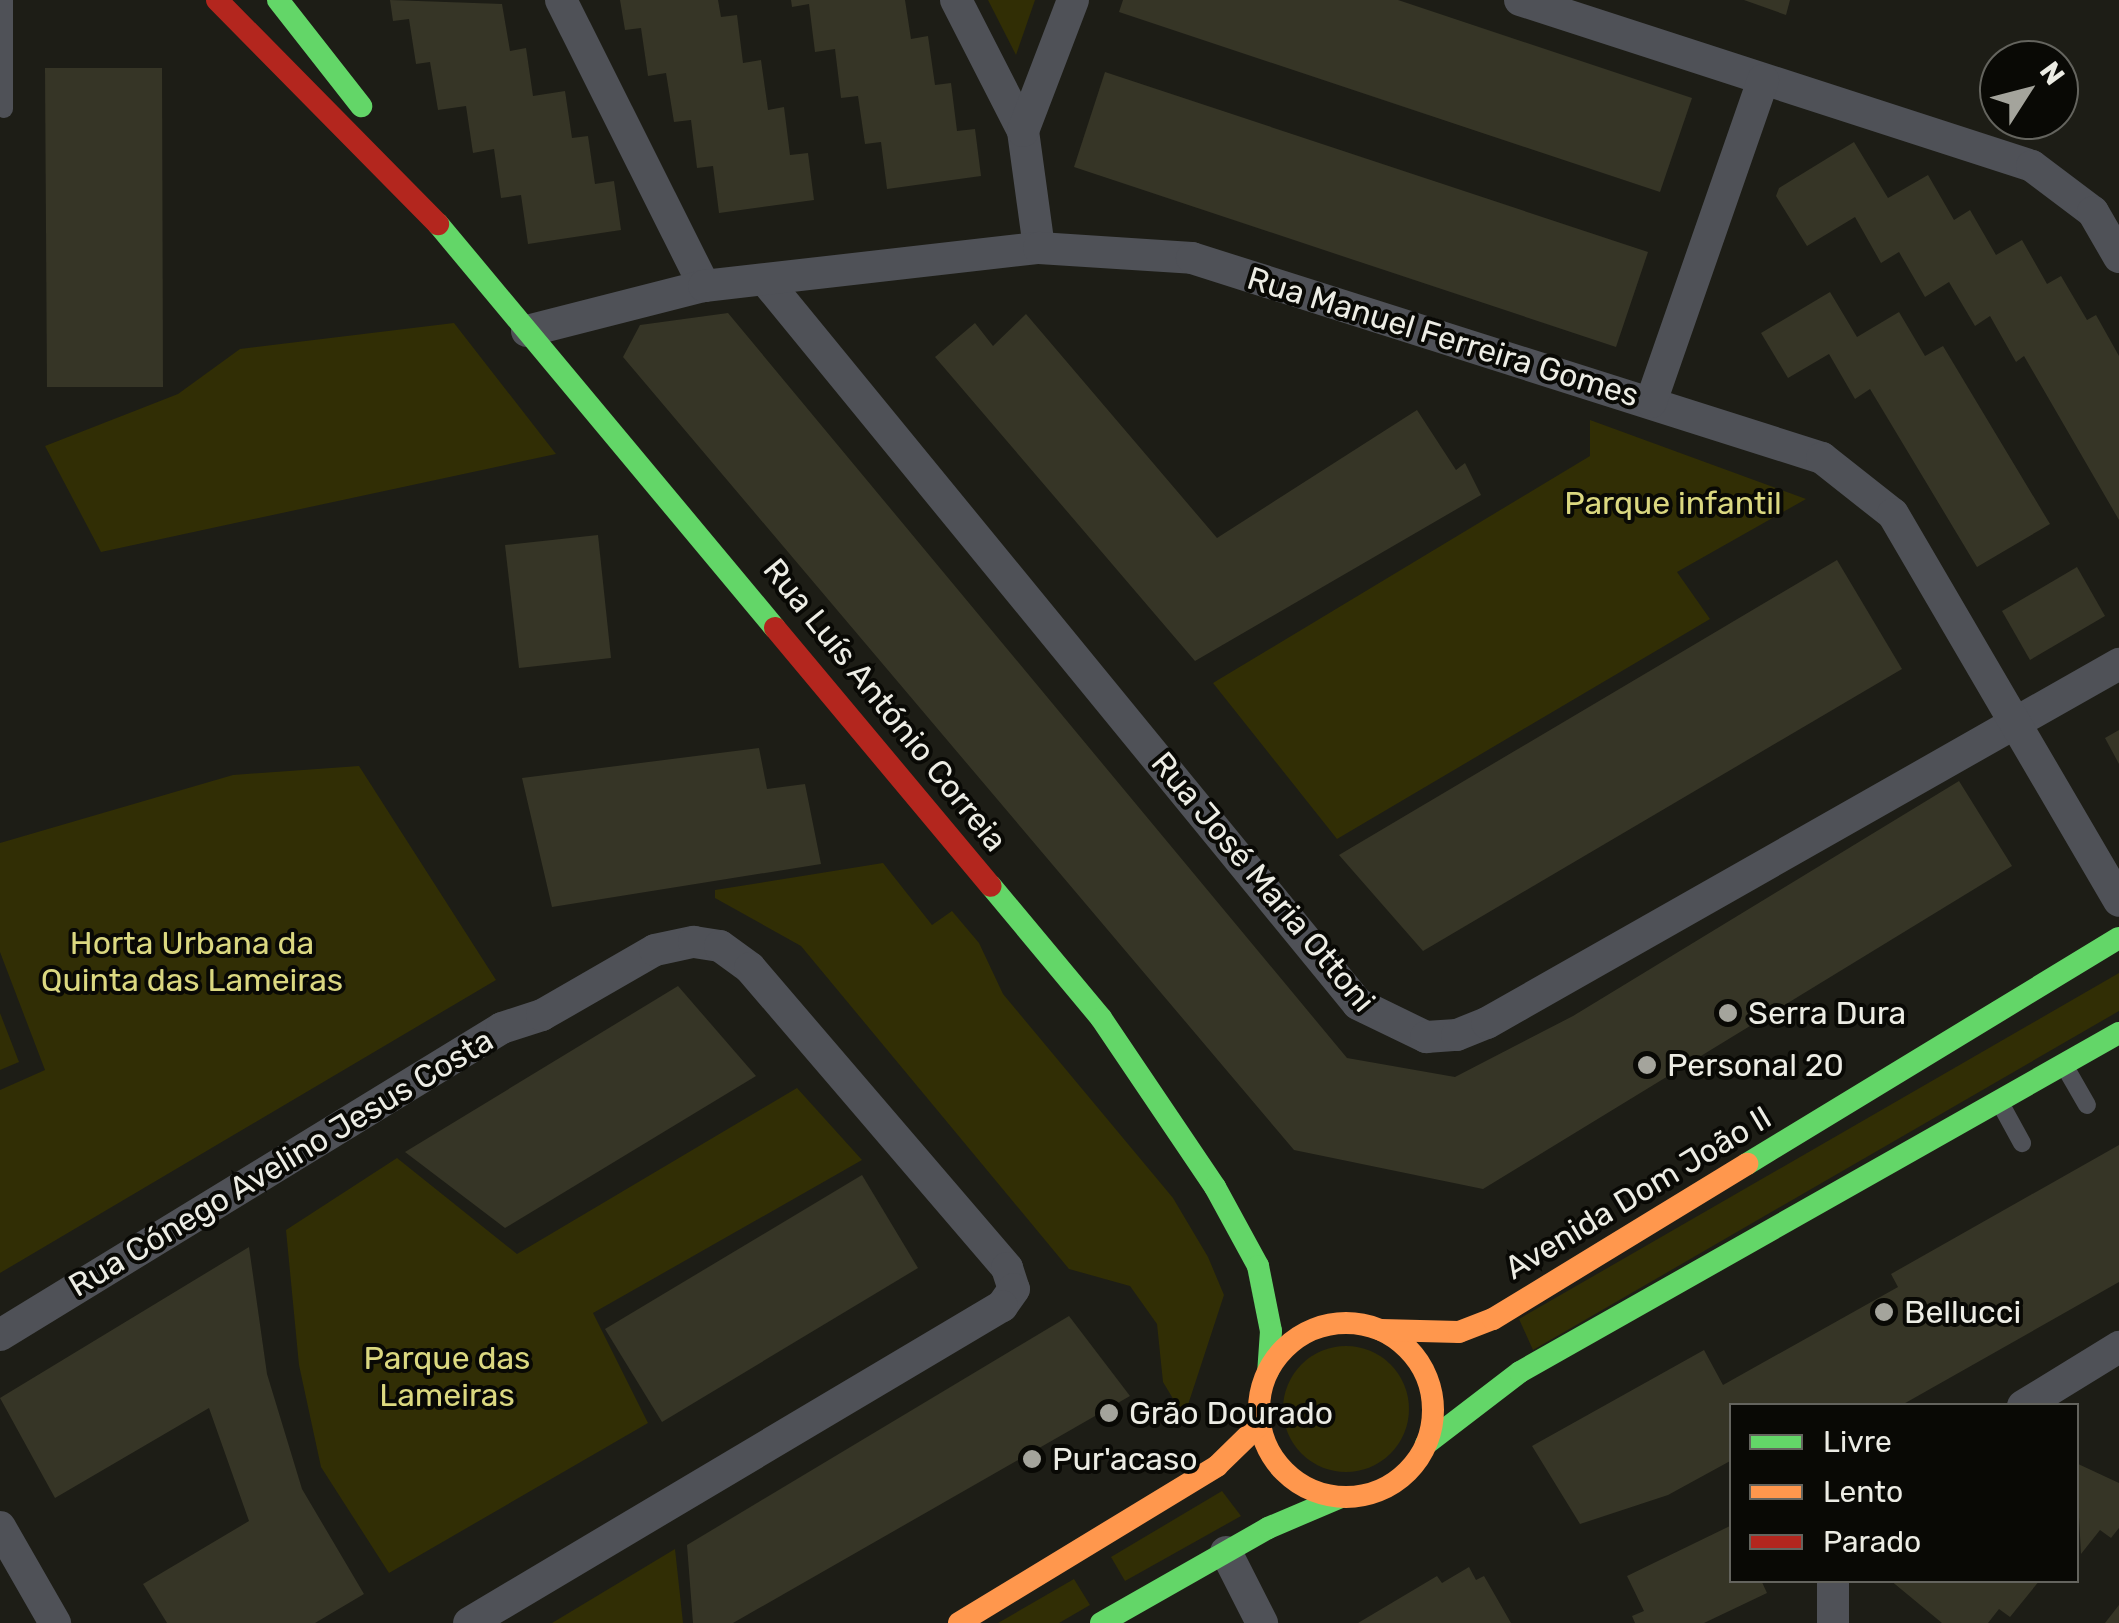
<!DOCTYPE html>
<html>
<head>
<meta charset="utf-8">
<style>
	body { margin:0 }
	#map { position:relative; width:2119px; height:1623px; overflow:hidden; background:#1d1d16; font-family:Rubik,sans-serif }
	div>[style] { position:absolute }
	.green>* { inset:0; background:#312e05 }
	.round { border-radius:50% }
	.building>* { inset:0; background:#363526 }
	.lane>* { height:18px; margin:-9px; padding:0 9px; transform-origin:9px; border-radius:9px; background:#4f5157 }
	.street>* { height:32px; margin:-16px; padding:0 16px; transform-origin:16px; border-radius:16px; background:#4f5157 }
	.fast>* { height:22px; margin:-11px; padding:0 11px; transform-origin:11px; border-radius:11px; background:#63d668 }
	.slow>* { height:22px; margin:-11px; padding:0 11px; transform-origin:11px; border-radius:11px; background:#ff974d }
	.slow>.ring { margin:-11px; padding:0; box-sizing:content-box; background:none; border:22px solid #ff974d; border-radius:50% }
	.jam>* { height:22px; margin:-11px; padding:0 11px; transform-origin:11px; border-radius:11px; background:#b3261e }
	.dots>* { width:28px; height:28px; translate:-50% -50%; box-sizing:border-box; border:5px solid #090905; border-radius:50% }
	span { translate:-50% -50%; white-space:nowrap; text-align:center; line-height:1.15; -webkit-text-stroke:8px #090905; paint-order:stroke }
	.street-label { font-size:32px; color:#ecece4 }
	.park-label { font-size:32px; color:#dbd880 }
	.poi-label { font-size:32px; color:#ecece4 }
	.left { translate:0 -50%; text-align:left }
	.legend { position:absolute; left:1729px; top:1403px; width:350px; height:180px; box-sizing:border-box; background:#090905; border:2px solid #64645e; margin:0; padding:12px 18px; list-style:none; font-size:30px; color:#ecece4 }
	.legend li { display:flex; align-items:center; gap:20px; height:50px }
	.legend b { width:50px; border:2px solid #64645e }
	.north { position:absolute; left:1979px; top:40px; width:100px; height:100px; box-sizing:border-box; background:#090905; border:2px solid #64645e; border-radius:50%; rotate:54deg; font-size:28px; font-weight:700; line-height:40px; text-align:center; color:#ecece4 }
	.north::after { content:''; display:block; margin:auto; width:35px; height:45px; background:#a4a49c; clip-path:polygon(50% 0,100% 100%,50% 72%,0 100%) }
</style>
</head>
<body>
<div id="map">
	<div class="green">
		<i style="clip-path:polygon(988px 0,1035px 0,1016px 55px)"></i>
		<i style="clip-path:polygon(454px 323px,556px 454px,101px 552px,45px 446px,178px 394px,240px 349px)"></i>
		<i style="clip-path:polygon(1590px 420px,1806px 499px,1677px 572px,1710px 619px,1337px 839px,1213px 683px,1590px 456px)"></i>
		<i style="clip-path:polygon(359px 766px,496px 980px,0 1273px,0 1090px,45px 1070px,0 952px,0 843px,233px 775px)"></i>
		<i style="clip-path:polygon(883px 863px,932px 925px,952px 911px,979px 943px,1003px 994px,1173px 1198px,1208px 1257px,1224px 1295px,1184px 1417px,1163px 1382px,1157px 1324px,1130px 1286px,1069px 1269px,801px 946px,715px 898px,715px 890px)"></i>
		<i style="clip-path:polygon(2119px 973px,2119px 1011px,1533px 1350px,1519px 1319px)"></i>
		<i style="clip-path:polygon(0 1013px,19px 1062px,0 1070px)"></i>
		<i style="clip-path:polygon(797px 1088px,862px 1160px,593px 1313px,648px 1423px,389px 1573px,321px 1467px,299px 1365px,286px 1230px,397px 1158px,517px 1254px)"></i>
		<i class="round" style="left:1283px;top:1346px;width:126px;height:126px"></i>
		<i style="clip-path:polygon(1222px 1491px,1241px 1516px,1125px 1581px,1111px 1557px)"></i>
		<i style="clip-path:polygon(675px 1549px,683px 1623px,552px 1623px)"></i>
		<i style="clip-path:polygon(1074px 1579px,1090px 1605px,1059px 1623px,998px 1623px)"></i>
	</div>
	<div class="building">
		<i style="clip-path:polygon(390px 0,502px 4px,510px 51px,526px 48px,533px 96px,565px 91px,572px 138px,588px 136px,595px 184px,614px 181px,621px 230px,528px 244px,521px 195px,501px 198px,494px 149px,473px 153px,466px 106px,438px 110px,430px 62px,416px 64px,409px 19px,393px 21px)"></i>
		<i style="clip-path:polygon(620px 0,718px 0,721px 17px,737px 15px,743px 63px,761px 60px,768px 110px,784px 107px,790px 155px,808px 153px,814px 200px,719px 213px,713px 166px,697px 168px,691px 120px,674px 122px,666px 73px,648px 76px,641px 28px,625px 30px)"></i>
		<i style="clip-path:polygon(791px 0,905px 0,911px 39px,928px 36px,935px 85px,951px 83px,957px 131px,975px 129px,981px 176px,887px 189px,881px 142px,865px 144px,858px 96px,841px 98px,835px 49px,815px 52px,809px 4px,792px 7px)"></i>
		<i style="clip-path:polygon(1123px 0,1398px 0,1692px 98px,1660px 192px,1119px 12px)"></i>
		<i style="clip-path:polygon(1744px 0,1790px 0,1786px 15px)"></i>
		<i style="clip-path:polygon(45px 68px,162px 68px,163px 387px,47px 387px)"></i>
		<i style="clip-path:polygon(1105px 72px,1648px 252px,1616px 347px,1074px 167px)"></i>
		<i style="clip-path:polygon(1854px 142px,1888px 198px,1928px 175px,1954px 220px,1970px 210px,1996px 255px,2022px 240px,2047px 284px,2061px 276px,2087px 320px,2096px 315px,2119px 356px,2119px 520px,2024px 356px,2016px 362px,1990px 316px,1975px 326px,1949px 282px,1925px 297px,1899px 252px,1881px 263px,1855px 217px,1807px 246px,1776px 196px,1779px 188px)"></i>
		<i style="clip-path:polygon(1830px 292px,1857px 337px,1899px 312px,1925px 356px,1943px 346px,2050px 524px,1977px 567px,1870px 389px,1855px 399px,1829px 354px,1788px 378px,1761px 333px)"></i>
		<i style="clip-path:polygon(728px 313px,1347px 1058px,1455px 1077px,1573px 1016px,1959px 781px,2012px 866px,1483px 1189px,1294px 1150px,623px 357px,640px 325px)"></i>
		<i style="clip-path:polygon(1026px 314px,1217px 538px,1417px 410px,1456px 470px,1465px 463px,1481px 495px,1195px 661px,935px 357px,975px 323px,993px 346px)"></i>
		<i style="clip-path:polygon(598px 535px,611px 658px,519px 668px,505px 545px)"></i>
		<i style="clip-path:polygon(1837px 560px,1902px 669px,1423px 951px,1339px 855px)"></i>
		<i style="clip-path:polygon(2077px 567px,2105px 616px,2030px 660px,2002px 611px)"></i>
		<i style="clip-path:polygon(2119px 730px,2119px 764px,2105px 738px)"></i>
		<i style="clip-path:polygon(759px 748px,767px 789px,805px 784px,821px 864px,552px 907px,522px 778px)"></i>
		<i style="clip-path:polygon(678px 986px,756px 1076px,505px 1228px,405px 1152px)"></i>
		<i style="clip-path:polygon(2119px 1145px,2119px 1282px,1900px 1406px,1732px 1406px,1732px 1460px,1668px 1495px,1580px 1524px,1532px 1446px,1704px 1350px,1723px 1385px,1898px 1287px,1891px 1274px)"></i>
		<i style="clip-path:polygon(862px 1175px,918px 1268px,662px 1422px,605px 1329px)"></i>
		<i style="clip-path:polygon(249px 1247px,267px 1374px,302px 1489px,364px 1594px,315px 1623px,167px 1623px,143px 1584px,249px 1521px,209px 1408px,55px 1498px,0 1398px)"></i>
		<i style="clip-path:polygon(1069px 1316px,1130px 1396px,733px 1623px,693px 1623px,687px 1545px)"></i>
		<i style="clip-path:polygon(2076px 1463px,2119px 1483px,2119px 1528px,2111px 1538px,2100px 1530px,2081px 1554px)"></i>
		<i style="clip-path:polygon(1732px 1525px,1732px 1580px,1761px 1580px,1767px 1593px,1704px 1623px,1635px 1623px,1632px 1616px,1644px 1611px,1627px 1576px)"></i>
		<i style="clip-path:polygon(1469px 1567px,1476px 1580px,1484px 1576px,1511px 1623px,1358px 1623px,1437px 1576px,1442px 1583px)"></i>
		<i style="clip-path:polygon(1890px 1580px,2040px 1580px,2010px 1617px,1999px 1609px,1988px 1623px,1942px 1623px)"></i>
		<i style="clip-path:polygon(2119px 1605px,2119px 1623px,2105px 1623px)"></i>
	</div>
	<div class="lane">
		<i style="left:4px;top:0;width:109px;rotate:90deg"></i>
		<i style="left:2064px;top:1065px;width:46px;rotate:60.1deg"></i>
		<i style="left:1999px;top:1101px;width:48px;rotate:61.3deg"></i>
	</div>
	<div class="street">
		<i style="left:561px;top:0;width:320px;rotate:63.4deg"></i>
		<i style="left:956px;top:0;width:147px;rotate:62.9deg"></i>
		<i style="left:1023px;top:131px;width:118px;rotate:82.2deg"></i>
		<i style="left:1520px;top:0;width:538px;rotate:17.96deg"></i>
		<i style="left:2032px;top:166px;width:76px;rotate:37deg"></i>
		<i style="left:2093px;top:212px;width:52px;rotate:60deg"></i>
		<i style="left:1023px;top:131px;width:140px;rotate:-69.1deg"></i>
		<i style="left:766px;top:281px;width:934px;rotate:50.69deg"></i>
		<i style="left:1358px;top:1004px;width:76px;rotate:25.9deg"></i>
		<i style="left:1426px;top:1037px;width:31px;rotate:-4deg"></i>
		<i style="left:1457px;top:1035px;width:32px;rotate:-22deg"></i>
		<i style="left:1487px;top:1023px;width:727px;rotate:-29.6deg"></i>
		<i style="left:527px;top:331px;width:183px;rotate:-14.3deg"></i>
		<i style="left:704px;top:286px;width:337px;rotate:-6.5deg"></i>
		<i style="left:1039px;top:248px;width:153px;rotate:3.7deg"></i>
		<i style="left:1192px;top:258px;width:661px;rotate:17.61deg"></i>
		<i style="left:1822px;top:458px;width:90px;rotate:38.3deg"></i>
		<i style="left:1893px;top:514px;width:448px;rotate:59.7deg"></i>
		<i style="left:1651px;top:402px;width:341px;rotate:-70.8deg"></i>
		<i style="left:0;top:1335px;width:588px;rotate:-31.45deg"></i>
		<i style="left:502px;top:1028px;width:42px;rotate:-18deg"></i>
		<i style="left:542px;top:1015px;width:130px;rotate:-29.9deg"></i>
		<i style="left:655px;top:950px;width:40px;rotate:-12deg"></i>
		<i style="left:694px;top:942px;width:26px;rotate:9deg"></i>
		<i style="left:720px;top:946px;width:37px;rotate:36deg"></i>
		<i style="left:750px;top:968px;width:395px;rotate:49.4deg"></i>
		<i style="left:1007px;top:1268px;width:22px;rotate:72deg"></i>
		<i style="left:1014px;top:1289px;width:21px;rotate:125deg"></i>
		<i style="left:1002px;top:1306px;width:620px;rotate:149.26deg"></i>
		<i style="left:2023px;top:1406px;width:113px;rotate:-31.6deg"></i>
		<i style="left:0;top:1527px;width:111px;rotate:60.2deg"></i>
		<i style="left:1226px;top:1552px;width:80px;rotate:63.1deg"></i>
		<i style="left:1833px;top:1623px;width:43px;rotate:-90deg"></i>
	</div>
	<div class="fast">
		<i style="left:278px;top:0;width:135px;rotate:51.9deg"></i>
		<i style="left:438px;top:224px;width:526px;rotate:50.17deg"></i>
		<i style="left:991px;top:886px;width:172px;rotate:50.2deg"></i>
		<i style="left:1101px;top:1018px;width:204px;rotate:56deg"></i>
		<i style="left:1215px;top:1187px;width:90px;rotate:61.4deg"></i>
		<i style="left:1258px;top:1266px;width:66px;rotate:78.7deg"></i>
		<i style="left:1271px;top:1331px;width:39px;rotate:94deg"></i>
		<i style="left:1747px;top:1164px;width:435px;rotate:-31.3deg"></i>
		<i style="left:1426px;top:1444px;width:118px;rotate:-37.5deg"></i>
		<i style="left:1520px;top:1372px;width:688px;rotate:-29.51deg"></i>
		<i style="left:1101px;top:1623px;width:192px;rotate:-29.6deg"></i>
		<i style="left:1268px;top:1528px;width:79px;rotate:-23deg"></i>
	</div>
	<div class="slow">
		<i class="ring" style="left:1259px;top:1323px;width:152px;height:152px"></i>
		<i style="left:1381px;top:1330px;width:78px;rotate:1.5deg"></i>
		<i style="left:1459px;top:1332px;width:36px;rotate:-21deg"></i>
		<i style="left:1493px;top:1319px;width:298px;rotate:-31.4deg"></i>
		<i style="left:959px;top:1623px;width:302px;rotate:-31.3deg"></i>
		<i style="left:1217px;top:1466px;width:60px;rotate:-44.3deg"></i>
	</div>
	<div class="jam">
		<i style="left:217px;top:0;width:315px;rotate:45.4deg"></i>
		<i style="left:775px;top:628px;width:336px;rotate:50.1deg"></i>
	</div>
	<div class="dots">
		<i style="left:1728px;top:1013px;background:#a4a49c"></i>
		<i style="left:1647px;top:1065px;background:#a4a49c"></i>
		<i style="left:1884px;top:1312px;background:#a4a49c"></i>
		<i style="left:1109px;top:1413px;background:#a4a49c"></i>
		<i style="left:1032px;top:1459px;background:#a4a49c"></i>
	</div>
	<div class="street-label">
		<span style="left:1443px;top:337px;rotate:17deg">Rua Manuel Ferreira Gomes</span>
		<span style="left:885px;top:705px;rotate:51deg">Rua Luís António Correia</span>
		<span style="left:1263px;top:882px;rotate:50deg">Rua José Maria Ottoni</span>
		<span style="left:281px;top:1163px;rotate:-31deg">Rua Cónego Avelino Jesus Costa</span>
		<span style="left:1638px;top:1193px;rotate:-31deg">Avenida Dom João II</span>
	</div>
	<div class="park-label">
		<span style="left:1673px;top:503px">Parque infantil</span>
		<span style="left:192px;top:962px">Horta Urbana da<br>Quinta das Lameiras</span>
		<span style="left:447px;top:1377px">Parque das<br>Lameiras</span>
	</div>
	<div class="poi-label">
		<span class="left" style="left:1748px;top:1013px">Serra Dura</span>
		<span class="left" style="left:1667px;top:1065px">Personal 20</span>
		<span class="left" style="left:1904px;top:1312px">Bellucci</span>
		<span class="left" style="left:1129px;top:1413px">Grão Dourado</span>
		<span class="left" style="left:1052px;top:1459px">Pur'acaso</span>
	</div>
	<ul class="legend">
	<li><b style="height:12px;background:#63d668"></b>Livre</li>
	<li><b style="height:12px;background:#ff974d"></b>Lento</li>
	<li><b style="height:12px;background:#b3261e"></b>Parado</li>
	</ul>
	<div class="north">N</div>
</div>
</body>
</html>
